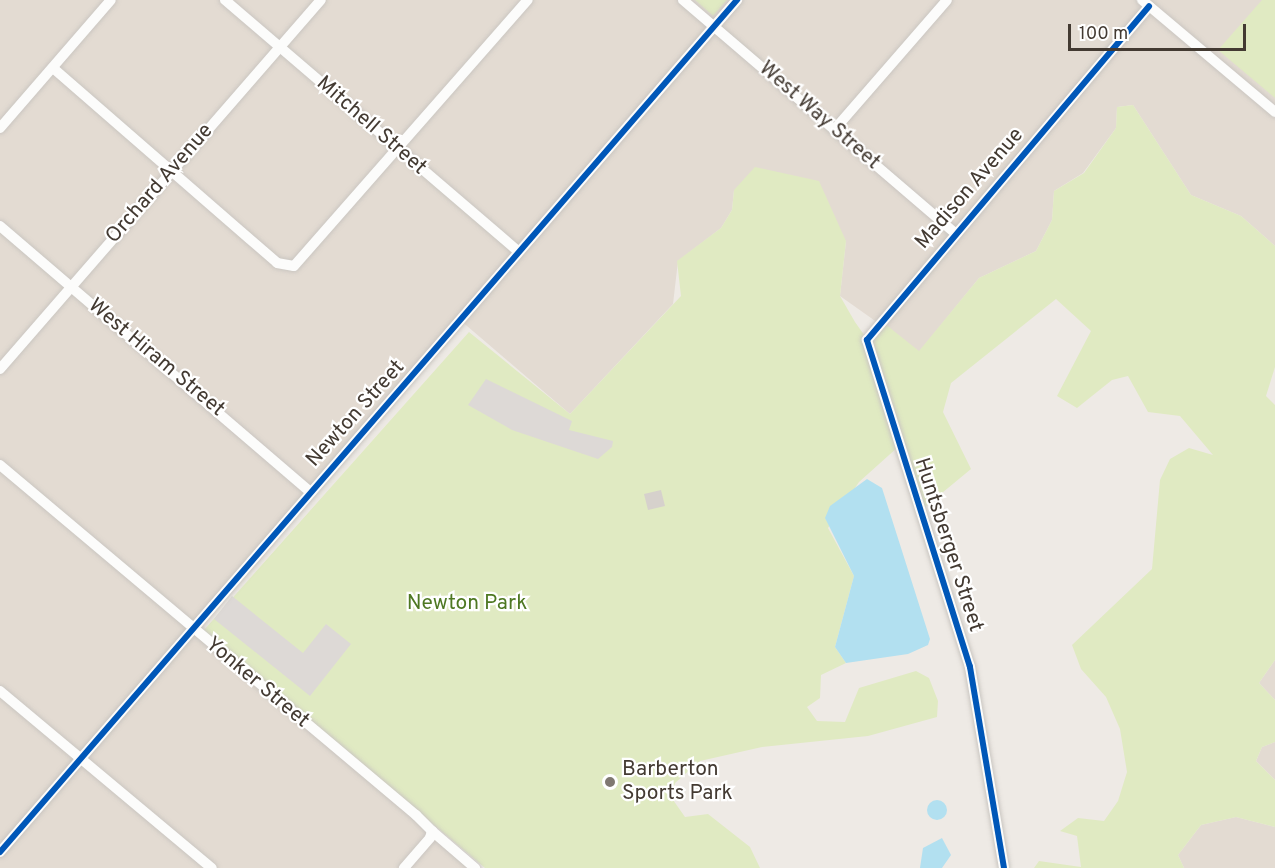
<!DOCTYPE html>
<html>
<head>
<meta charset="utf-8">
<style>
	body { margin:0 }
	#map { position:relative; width:1275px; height:868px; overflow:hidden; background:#eeeae5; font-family:Overpass,sans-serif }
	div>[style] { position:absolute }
	.residential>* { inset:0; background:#e3dbd2 }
	.green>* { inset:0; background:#e0eac2 }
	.parking>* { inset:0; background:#ddd9d6 }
	.water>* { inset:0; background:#b2e0f0 }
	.round { border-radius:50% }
	.building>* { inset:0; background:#d6d1cc }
	.roads { filter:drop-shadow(0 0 2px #cac6c1) drop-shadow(0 0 2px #cac6c1) }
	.street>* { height:10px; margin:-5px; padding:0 5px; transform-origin:5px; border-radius:5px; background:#fcfcfb }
	.cycleway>* { height:6px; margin:-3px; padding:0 3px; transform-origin:3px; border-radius:3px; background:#0057b8 }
	.dots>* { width:16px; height:16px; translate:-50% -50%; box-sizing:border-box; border:3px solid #fff; border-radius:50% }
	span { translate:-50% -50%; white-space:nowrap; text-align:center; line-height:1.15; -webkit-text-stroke:4.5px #fff; paint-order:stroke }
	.street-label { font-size:21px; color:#433a32 }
	.park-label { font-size:21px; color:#4e7822 }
	.poi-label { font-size:21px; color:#433a32 }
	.left { translate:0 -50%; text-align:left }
	.scale { position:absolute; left:1068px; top:24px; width:178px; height:27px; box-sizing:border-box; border:3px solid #433a32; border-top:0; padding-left:8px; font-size:18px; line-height:21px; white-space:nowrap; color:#433a32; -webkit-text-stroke:4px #fff; paint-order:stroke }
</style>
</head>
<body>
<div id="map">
	<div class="residential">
		<i style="clip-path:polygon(0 0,1275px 0,1275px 246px,1241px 216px,1191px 195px,1133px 105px,1117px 107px,1116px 128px,1083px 173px,1054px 191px,1052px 220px,1036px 251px,979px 278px,919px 352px,840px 296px,846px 241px,734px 190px,732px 210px,721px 228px,678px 261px,673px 304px,570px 414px,460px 320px,192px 629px,475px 868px,0 868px)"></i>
		<i style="clip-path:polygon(1275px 660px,1275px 700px,1259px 683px)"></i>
		<i style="clip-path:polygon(1275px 742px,1275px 780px,1256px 761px,1262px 747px)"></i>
		<i style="clip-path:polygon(1236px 817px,1275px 827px,1275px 868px,1184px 868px,1178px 855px,1201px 825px)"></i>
	</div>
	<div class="green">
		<i style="clip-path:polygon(695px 0,727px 0,713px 16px)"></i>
		<i style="clip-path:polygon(1262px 0,1275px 0,1275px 98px,1218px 50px)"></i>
		<i style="clip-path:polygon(1133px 105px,1191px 195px,1241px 216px,1275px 246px,1275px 367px,1266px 396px,1275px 405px,1275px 660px,1259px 683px,1275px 700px,1275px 742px,1262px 747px,1256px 761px,1275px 780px,1275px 827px,1236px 817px,1201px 825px,1178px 855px,1184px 868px,1034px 868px,1039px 861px,1081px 867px,1077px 836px,1060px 831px,1078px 818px,1104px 821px,1118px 801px,1127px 772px,1120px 729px,1106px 697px,1081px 669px,1072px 645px,1152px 569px,1160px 480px,1170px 459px,1189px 448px,1213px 455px,1180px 416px,1148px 412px,1128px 376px,1112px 380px,1077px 408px,1057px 396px,1091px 331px,1056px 299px,951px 383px,943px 412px,971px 469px,919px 512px,898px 447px,859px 482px,828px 528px,854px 576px,835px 647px,846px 663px,821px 675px,820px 698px,807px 707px,817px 721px,845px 722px,859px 688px,916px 671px,929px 678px,938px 701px,937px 717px,868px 736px,762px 747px,700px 761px,675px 783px,671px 797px,685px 817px,708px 814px,750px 847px,760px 868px,485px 868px,204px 630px,469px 332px,570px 414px,681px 296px,677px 261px,721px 228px,732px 210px,734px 190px,755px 167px,819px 181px,846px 241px,840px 296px,855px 322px,867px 339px,880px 320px,919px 351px,979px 278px,1036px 251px,1052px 220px,1054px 191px,1084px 173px,1116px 128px,1117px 107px)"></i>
	</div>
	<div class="parking">
		<i style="clip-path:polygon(486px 379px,572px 421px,569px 430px,613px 441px,612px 447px,598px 459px,512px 430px,468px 405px)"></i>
		<i style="clip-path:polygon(232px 596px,303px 653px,326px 624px,351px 644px,310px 696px,214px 619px)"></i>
	</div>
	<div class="water">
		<i style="clip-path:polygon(867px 479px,882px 488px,930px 639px,928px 645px,908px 654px,846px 663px,835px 647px,854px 576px,825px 518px,830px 506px)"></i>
		<i class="round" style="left:927px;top:800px;width:20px;height:20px"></i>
		<i style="clip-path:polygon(942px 838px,951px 855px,942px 868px,920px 868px,923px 848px)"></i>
	</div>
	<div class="building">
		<i style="clip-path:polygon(661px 490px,665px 506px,648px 510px,644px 494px)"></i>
	</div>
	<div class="roads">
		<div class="street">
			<i style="left:225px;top:0;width:386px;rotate:40.6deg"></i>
			<i style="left:683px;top:0;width:357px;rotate:40.6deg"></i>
			<i style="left:1142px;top:0;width:174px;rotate:40.1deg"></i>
			<i style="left:53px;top:68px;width:297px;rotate:41deg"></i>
			<i style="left:277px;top:263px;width:17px;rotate:10deg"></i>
			<i style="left:294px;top:266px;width:354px;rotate:-48.7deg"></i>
			<i style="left:0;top:128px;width:169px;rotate:-49.1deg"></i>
			<i style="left:834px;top:130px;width:172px;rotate:-49deg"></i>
			<i style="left:0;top:226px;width:407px;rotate:40.6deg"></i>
			<i style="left:0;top:369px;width:489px;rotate:-49deg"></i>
			<i style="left:0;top:465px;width:544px;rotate:40.08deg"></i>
			<i style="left:416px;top:815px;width:23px;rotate:45deg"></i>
			<i style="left:432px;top:831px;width:7px;rotate:106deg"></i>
			<i style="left:430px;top:838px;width:40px;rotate:131deg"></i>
			<i style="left:0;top:691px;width:276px;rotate:39.9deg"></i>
			<i style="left:432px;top:831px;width:57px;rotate:40.7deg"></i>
			<i style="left:0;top:852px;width:1127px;rotate:-49.14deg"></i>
			<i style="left:1004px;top:868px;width:204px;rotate:-99.6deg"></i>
			<i style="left:970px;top:667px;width:343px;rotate:-107.5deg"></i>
			<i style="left:867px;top:340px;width:437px;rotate:-49.8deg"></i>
		</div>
	</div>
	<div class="cycleway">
		<i style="left:0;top:852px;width:1127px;rotate:-49.14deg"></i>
		<i style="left:1004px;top:868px;width:204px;rotate:-99.6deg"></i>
		<i style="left:970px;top:667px;width:343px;rotate:-107.5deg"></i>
		<i style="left:867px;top:340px;width:437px;rotate:-49.8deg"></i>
	</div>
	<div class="dots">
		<i style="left:610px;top:782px;background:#7f7871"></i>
	</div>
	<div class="street-label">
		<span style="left:819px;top:116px;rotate:41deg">West Way Street</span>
		<span style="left:371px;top:126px;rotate:41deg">Mitchell Street</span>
		<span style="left:160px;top:184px;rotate:-49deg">Orchard Avenue</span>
		<span style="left:970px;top:189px;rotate:-49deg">Madison Avenue</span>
		<span style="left:156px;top:358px;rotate:40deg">West Hiram Street</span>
		<span style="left:356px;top:414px;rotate:-48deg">Newton Street</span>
		<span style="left:948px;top:545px;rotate:72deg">Huntsberger Street</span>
		<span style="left:257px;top:683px;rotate:40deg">Yonker Street</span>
	</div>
	<div class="park-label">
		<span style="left:467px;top:604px">Newton Park</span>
	</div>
	<div class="poi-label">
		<span class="left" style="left:622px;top:782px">Barberton<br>Sports Park</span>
	</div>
	<div class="scale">100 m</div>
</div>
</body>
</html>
